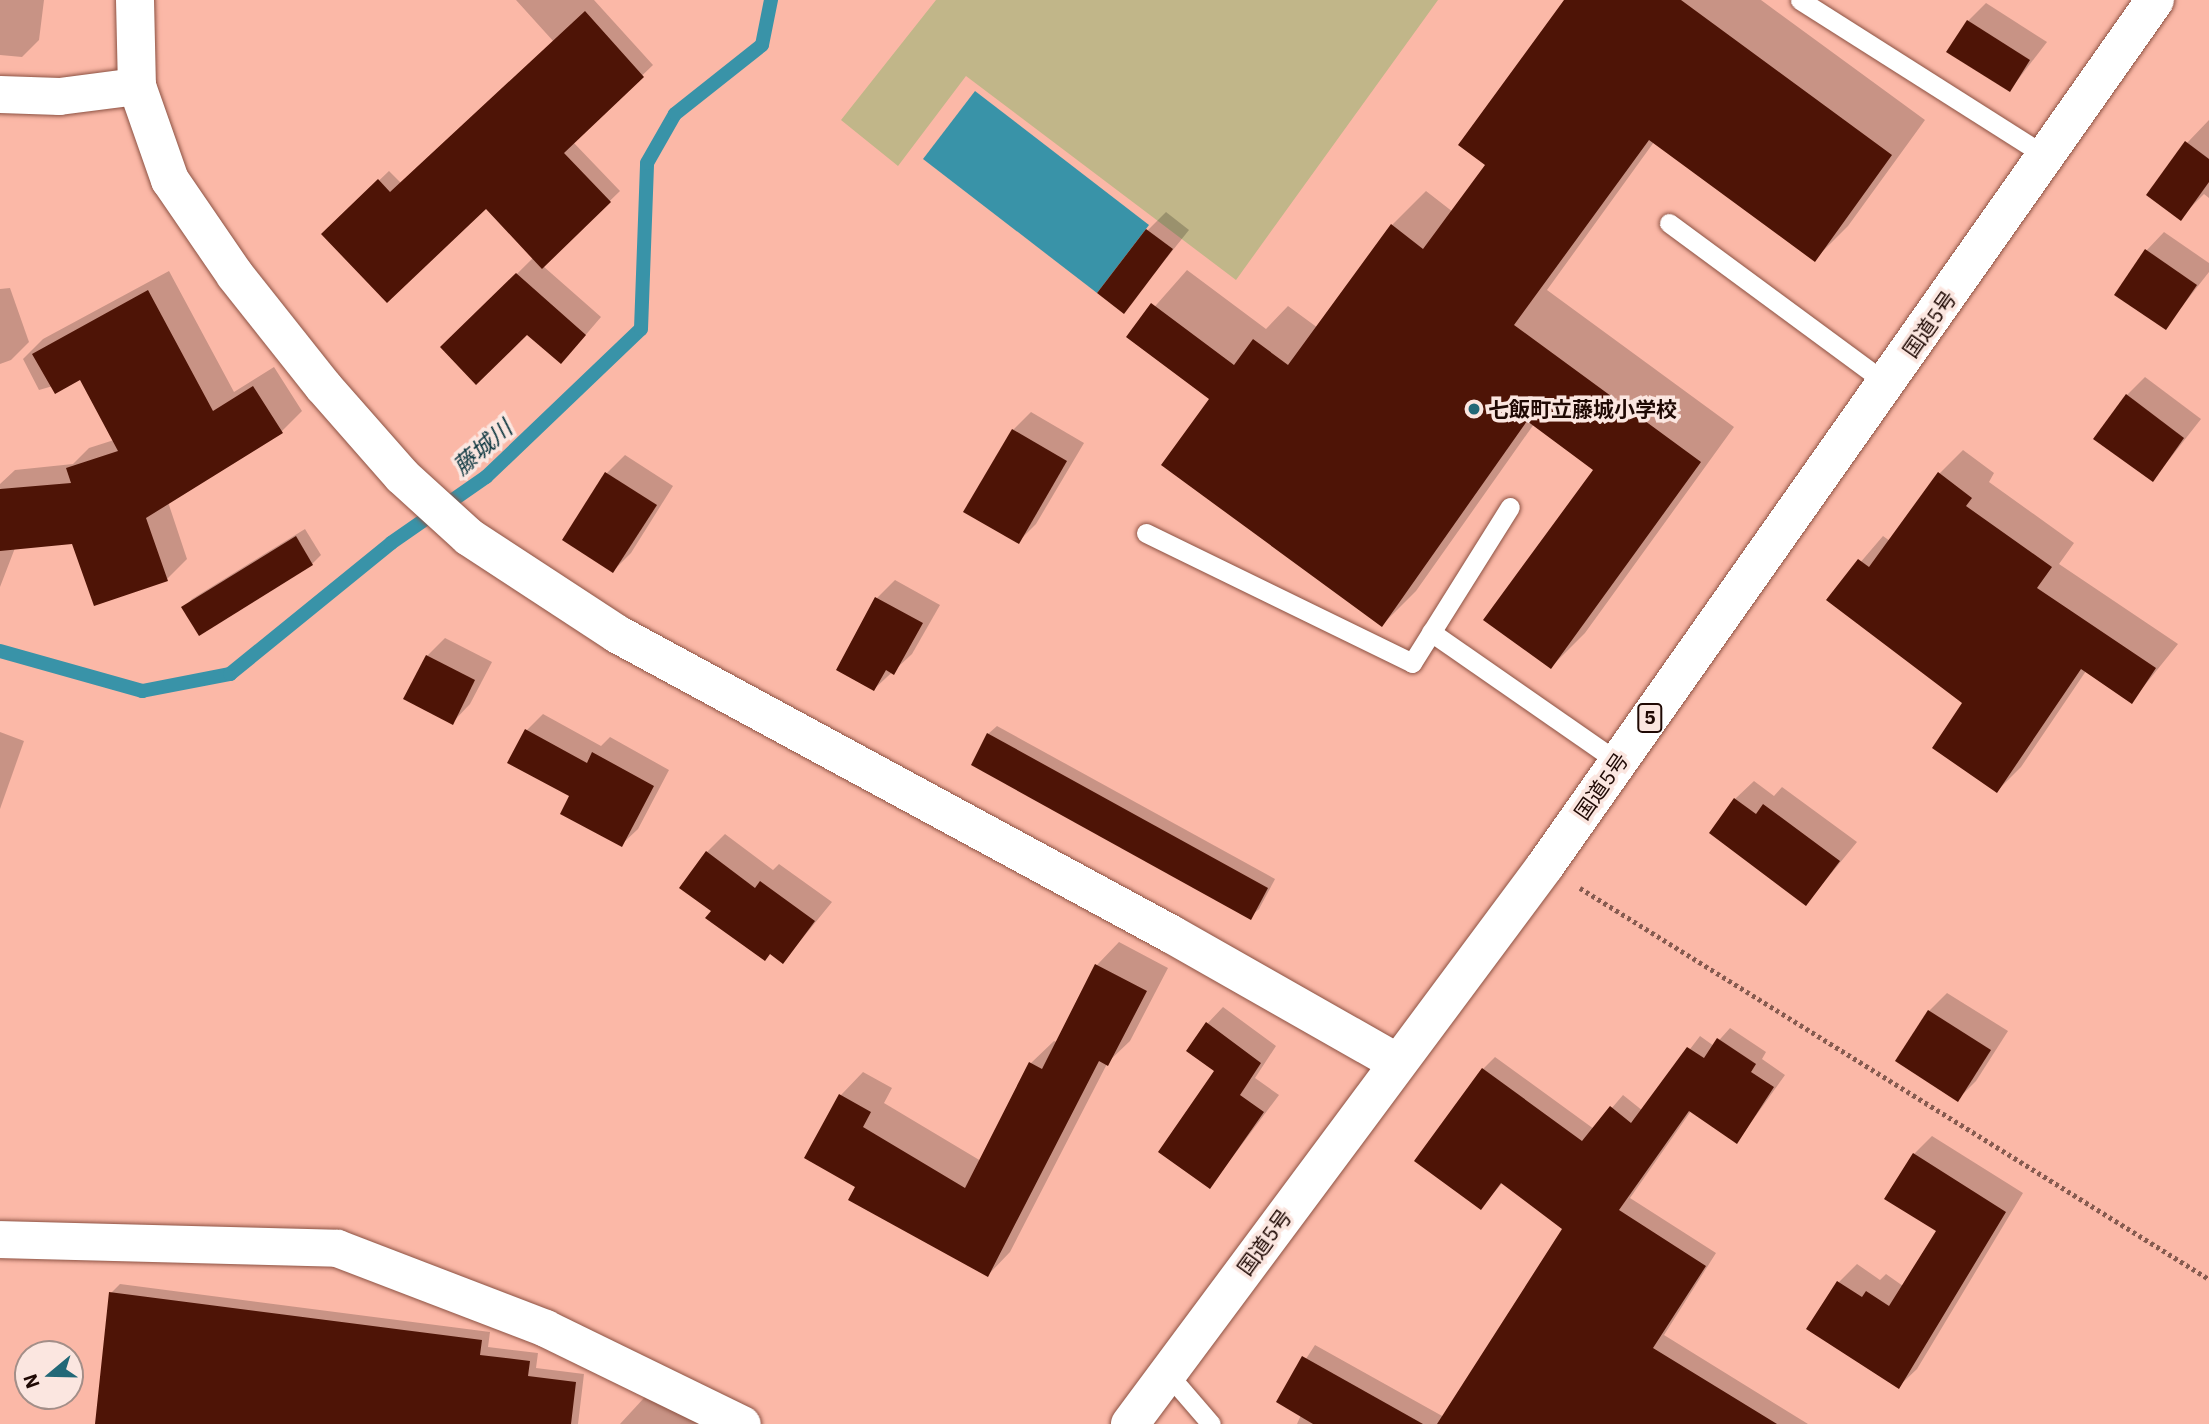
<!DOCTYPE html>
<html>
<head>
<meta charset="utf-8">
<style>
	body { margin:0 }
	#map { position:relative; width:2209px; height:1424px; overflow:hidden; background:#fbb8a7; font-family:"IBM Plex Sans","Noto Sans JP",sans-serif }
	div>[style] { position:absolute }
	.green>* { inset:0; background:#c1b689 }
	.water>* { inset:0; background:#3993a8 }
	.shadow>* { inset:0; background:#0003 }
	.stream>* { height:14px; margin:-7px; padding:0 7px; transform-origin:7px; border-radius:7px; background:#3993a8 }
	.building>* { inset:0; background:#4e1406 }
	.path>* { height:4.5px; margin-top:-2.25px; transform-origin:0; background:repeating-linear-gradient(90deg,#865b50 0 3.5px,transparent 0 7px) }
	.roads { filter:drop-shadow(0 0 2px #8c5243) drop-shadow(0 0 2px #8c5243) }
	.service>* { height:19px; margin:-9.5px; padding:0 9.5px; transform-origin:9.5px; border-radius:9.5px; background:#fff }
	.minor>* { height:37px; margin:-18.5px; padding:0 18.5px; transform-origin:18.5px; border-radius:18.5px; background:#fff }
	.tertiary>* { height:38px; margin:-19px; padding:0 19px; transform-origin:19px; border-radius:19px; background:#fff }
	.trunk>* { height:38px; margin:-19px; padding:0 19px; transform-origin:19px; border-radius:19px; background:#fff }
	.dots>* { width:19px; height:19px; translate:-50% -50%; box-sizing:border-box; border:4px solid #fbe6e0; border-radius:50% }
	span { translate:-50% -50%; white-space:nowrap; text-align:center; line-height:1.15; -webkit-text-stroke:7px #fbe6e0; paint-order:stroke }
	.shield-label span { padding:2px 5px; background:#fbe6e0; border:2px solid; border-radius:5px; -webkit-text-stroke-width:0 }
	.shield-label { font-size:19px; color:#1f0904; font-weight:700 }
	.street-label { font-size:21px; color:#1f0904 }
	.poi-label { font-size:21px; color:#1f0904; font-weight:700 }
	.left { translate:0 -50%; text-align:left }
	.water-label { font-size:23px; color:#0b353e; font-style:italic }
	.north { position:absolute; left:14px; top:1340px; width:70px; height:70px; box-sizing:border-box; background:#fbe6e0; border:2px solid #a38e88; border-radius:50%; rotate:251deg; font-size:19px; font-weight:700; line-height:28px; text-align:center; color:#1f0904 }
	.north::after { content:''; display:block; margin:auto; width:24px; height:32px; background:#226877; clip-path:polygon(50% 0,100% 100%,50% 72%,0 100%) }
</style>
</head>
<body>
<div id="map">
	<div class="green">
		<i style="clip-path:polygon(936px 0,1438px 0,1236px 280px,966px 76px,898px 166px,841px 120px)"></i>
	</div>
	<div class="water">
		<i style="clip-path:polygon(975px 91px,1149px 225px,1097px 293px,923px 159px)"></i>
	</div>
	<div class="shadow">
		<i style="clip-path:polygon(0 0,44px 0,39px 40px,22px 57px,0 55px)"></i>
		<i style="clip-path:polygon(516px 0,594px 0,653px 65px,573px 142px,620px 191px,543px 266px,601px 317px,577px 345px,527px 333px,443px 347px,533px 258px,486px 206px,323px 234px,389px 171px,401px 183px,554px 42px)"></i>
		<i style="clip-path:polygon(1566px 0,1761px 0,1925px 120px,1848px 226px,1814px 260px,1654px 142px,1547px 290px,1734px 427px,1585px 633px,1551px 667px,1596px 470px,1534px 424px,1416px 591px,1382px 625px,1211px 399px,1128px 337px,1187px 270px,1266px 329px,1288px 306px,1318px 328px,1392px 225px,1426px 191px,1453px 212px,1487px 165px)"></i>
		<i style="clip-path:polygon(1986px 3px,2047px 42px,2010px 90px,1968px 21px)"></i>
		<i style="clip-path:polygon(2209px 120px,2209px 198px,2204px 194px,2180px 218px,2187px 143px)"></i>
		<i style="clip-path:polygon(1166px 212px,1189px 230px,1124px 311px,1148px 230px)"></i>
		<i style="clip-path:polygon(2164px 232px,2209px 263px,2209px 272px,2165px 328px,2146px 251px)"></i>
		<i style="clip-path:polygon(169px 271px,234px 392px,274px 367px,302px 411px,282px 431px,168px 502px,187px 559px,167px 579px,74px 542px,15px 548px,0 587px,0 484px,15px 470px,73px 464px,89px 448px,114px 440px,81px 378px,39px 390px,23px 359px,43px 339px)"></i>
		<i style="clip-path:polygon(10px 288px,29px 342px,11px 360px,0 364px,0 289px)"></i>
		<i style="clip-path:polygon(2145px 377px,2201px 419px,2153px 480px,2127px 395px)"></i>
		<i style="clip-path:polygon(1031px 412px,1084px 443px,1036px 524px,1018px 542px,1013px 430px)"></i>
		<i style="clip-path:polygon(1963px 450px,1994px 473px,1989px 482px,2074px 543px,2059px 564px,2178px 644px,2132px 701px,2086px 671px,2021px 767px,1997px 791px,1965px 703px,1829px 599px,1883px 536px,1890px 541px,1939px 474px)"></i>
		<i style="clip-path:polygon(625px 455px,673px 486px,631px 553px,613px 571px,564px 539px,607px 473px)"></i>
		<i style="clip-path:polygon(305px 529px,321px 555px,312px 564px,200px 634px,184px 608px,192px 599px)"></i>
		<i style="clip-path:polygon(895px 580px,940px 605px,912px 654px,874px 689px,877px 598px)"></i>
		<i style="clip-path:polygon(445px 638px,492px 662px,470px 704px,452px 723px,427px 656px)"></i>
		<i style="clip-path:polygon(543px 714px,601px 746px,610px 737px,669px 770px,638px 829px,621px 845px,571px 796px,526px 731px)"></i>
		<i style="clip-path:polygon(997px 726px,1275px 879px,1259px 909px,1250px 917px,988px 734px)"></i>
		<i style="clip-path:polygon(0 732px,24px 741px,0 809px)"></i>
		<i style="clip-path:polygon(1754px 781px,1774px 796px,1782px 787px,1857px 842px,1806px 904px,1735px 799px)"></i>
		<i style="clip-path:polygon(725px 834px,773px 870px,779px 864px,832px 902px,783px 962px,713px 911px,707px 852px)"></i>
		<i style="clip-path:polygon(1119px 942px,1168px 968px,1130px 1041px,1108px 1062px,1010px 1252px,988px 1275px,858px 1186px,841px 1095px,863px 1072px,892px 1088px,884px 1103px,981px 1161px,1031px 1063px,1054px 1041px,1057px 1042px,1097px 965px)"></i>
		<i style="clip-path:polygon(1947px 993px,2008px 1031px,1976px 1081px,1958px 1099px,1897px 1061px,1929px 1011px)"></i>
		<i style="clip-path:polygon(1223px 1007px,1276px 1046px,1255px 1078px,1279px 1095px,1210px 1187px,1216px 1071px,1207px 1024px)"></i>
		<i style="clip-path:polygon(1730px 1028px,1766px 1052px,1762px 1059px,1785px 1075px,1737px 1142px,1691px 1111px,1630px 1198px,1716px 1253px,1664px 1335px,1808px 1424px,1297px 1424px,1301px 1415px,1278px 1402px,1315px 1345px,1444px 1417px,1564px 1228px,1503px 1182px,1481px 1208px,1483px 1069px,1495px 1057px,1594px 1129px,1623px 1095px,1643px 1111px,1700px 1036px,1714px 1046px)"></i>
		<i style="clip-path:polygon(1932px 1136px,2023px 1193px,1917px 1369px,1898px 1387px,1839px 1282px,1857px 1264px,1880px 1280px,1886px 1274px,1903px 1286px,1939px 1230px,1914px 1154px)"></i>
		<i style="clip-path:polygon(120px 1284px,490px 1332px,488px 1347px,538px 1353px,536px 1368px,584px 1374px,578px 1424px,96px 1424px,111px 1293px)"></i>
		<i style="clip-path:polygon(655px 1386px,735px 1424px,620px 1424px)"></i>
	</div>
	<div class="stream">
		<i style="left:0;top:651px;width:148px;rotate:15.7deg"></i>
		<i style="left:142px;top:691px;width:90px;rotate:-10.9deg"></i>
		<i style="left:230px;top:674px;width:208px;rotate:-39.1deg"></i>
		<i style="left:391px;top:543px;width:116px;rotate:-34.8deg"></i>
		<i style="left:486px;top:477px;width:214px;rotate:-43.7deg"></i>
		<i style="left:641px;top:329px;width:166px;rotate:-87.9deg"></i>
		<i style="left:647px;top:163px;width:56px;rotate:-60.3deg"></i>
		<i style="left:675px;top:114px;width:111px;rotate:-38.4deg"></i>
		<i style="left:762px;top:45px;width:46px;rotate:-78.7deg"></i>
	</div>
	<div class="building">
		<i style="clip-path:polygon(1564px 0,1681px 0,1892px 155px,1815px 262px,1649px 140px,1514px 325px,1701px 462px,1551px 669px,1483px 620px,1593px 470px,1527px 421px,1382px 627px,1161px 465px,1209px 399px,1126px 337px,1151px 303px,1234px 365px,1253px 339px,1288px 365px,1391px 224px,1423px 249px,1485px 165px,1458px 145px)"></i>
		<i style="clip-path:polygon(585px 11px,644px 77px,564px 153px,611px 202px,542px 269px,486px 209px,387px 303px,321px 234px,378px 179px,390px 192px)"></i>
		<i style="clip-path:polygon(1967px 20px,2030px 60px,2010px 92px,1946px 52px)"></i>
		<i style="clip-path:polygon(2185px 141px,2209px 159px,2209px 182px,2181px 221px,2146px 195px)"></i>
		<i style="clip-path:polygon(1146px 229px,1173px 249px,1124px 314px,1097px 293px)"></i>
		<i style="clip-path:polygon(2145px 249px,2197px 285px,2166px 330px,2114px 295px)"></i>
		<i style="clip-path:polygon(516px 273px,586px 335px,561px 364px,527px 335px,476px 385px,440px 347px)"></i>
		<i style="clip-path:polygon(148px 290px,213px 411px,253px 386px,283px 433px,146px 518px,168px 581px,94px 606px,72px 544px,0 551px,0 489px,71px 483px,66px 468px,118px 451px,80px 380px,55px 394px,32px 354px)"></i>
		<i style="clip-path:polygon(2126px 394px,2184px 438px,2153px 482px,2093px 439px)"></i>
		<i style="clip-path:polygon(1012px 429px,1067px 461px,1019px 544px,963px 512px)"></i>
		<i style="clip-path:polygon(605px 472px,657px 505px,613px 573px,562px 540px)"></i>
		<i style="clip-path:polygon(1938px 472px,1972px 498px,1966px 506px,2052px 567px,2037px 588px,2156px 668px,2132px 704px,2081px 669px,1997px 793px,1932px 748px,1962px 703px,1826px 600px,1858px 559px,1869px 567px)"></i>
		<i style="clip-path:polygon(296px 536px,313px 565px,199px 636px,181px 607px)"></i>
		<i style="clip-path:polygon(875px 597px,923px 623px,894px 675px,886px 670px,874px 691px,836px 670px)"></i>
		<i style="clip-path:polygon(426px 655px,475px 680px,453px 725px,403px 699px)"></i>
		<i style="clip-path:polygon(525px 729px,587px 763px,592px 752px,654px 786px,622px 847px,560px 814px,569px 796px,507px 763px)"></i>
		<i style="clip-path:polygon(987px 733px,1268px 888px,1251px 920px,971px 765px)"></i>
		<i style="clip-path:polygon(1734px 798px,1756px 814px,1763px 804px,1840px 861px,1806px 906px,1709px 833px)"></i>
		<i style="clip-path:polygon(706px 851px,755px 888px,760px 881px,815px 921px,783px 964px,770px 954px,765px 961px,705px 918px,711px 911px,679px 888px)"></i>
		<i style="clip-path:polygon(1095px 964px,1147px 991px,1108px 1066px,1099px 1061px,988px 1277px,848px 1200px,855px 1187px,804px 1158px,839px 1094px,871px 1112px,863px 1127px,965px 1188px,1029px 1062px,1042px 1069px)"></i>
		<i style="clip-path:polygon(1928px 1010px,1991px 1050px,1958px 1102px,1895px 1061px)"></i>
		<i style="clip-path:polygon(1206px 1022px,1261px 1063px,1240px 1095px,1264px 1112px,1210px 1189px,1158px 1152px,1214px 1071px,1186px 1051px)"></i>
		<i style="clip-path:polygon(1717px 1038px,1756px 1064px,1751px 1072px,1774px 1087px,1737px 1144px,1689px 1111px,1619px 1210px,1706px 1266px,1653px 1348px,1777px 1424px,1437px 1424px,1562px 1229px,1501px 1183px,1481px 1210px,1414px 1161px,1482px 1068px,1582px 1141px,1610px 1106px,1631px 1123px,1687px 1047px,1704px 1058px)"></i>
		<i style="clip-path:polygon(1913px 1153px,2006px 1212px,1899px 1389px,1806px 1329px,1837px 1281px,1862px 1297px,1866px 1291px,1889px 1306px,1936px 1231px,1884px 1199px)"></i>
		<i style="clip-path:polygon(109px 1292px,482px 1340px,480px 1355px,530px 1361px,528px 1376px,576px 1382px,571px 1424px,95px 1424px)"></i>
		<i style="clip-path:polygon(1302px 1356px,1423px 1424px,1313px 1424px,1276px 1402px)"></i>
	</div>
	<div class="path">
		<i style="left:1580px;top:888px;width:741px;rotate:31.87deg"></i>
	</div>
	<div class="roads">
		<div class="service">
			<i style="left:1800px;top:0;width:291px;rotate:32.4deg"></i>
			<i style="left:1669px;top:223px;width:271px;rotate:36.4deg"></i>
			<i style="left:1146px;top:533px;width:296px;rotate:26deg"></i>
			<i style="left:1412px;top:663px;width:184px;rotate:-57.9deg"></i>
			<i style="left:1431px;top:632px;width:228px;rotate:34.8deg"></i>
			<i style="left:1167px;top:1373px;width:67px;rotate:49.2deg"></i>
		</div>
		<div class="minor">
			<i style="left:0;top:94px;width:59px;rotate:1.9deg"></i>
			<i style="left:59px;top:96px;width:79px;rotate:-7.3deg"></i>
			<i style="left:0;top:1239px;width:337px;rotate:1.5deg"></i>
			<i style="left:337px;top:1248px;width:223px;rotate:21deg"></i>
			<i style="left:545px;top:1328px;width:219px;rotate:26deg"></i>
		</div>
		<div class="tertiary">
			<i style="left:135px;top:0;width:86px;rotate:88.7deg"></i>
			<i style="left:137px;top:86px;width:100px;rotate:70.7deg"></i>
			<i style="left:170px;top:180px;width:115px;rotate:55.6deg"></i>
			<i style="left:235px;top:275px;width:142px;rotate:51.6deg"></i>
			<i style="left:323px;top:386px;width:120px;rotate:48.7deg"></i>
			<i style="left:402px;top:476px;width:91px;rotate:42.3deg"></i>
			<i style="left:469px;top:537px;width:177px;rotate:33.2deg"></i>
			<i style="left:617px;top:634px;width:630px;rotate:28.44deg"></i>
			<i style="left:1171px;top:934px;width:259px;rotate:29.6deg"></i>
		</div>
		<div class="trunk">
			<i style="left:1130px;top:1424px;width:695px;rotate:-53.36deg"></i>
			<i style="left:1545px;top:866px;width:1059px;rotate:-54.84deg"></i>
		</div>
	</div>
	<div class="dots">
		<i style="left:1474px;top:409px;background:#226877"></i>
	</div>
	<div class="shield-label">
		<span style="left:1650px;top:718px">5</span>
	</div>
	<div class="street-label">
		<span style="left:1929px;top:324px;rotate:-55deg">国道5号</span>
		<span style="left:1601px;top:786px;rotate:-55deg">国道5号</span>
		<span style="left:1264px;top:1242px;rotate:-54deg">国道5号</span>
	</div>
	<div class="poi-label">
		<span class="left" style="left:1488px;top:409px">七飯町立藤城小学校</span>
	</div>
	<div class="water-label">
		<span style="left:482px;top:447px;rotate:-41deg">藤城川</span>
	</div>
	<div class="north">N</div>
</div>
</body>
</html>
